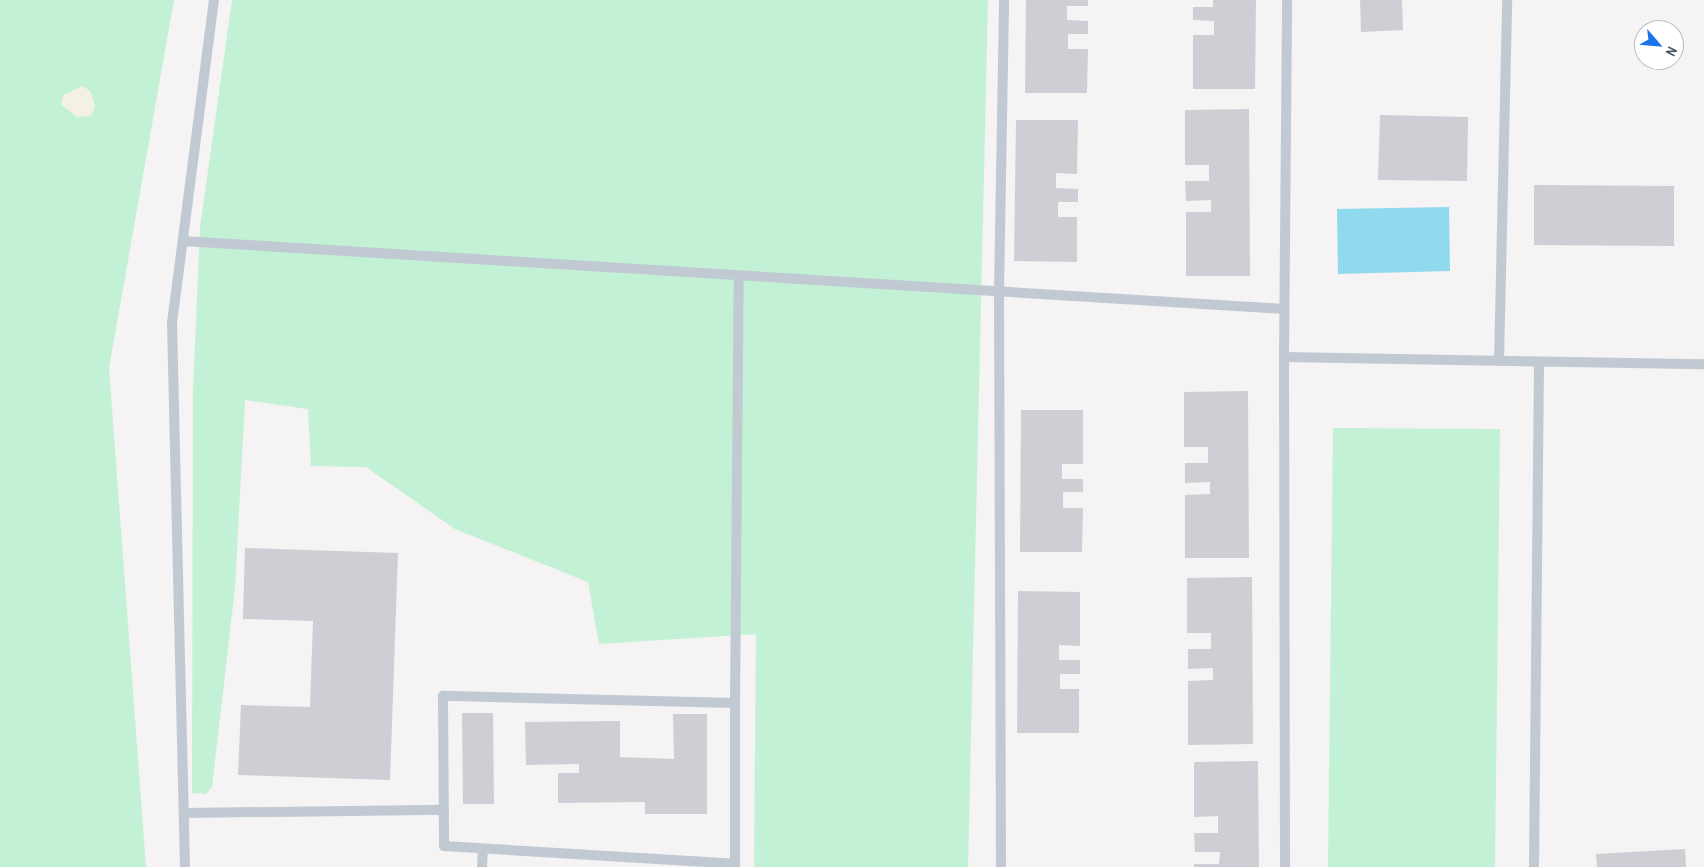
<!DOCTYPE html>
<html>
<head>
<meta charset="utf-8">
<style>
	body { margin:0 }
	#map { position:relative; width:1704px; height:867px; overflow:hidden; background:#f5f3f3; font-family:"Archivo Narrow",sans-serif }
	div>[style] { position:absolute }
	.green>* { inset:0; background:#c3f1d5 }
	.sand>* { inset:0; background:#f5f0e5 }
	.water>* { inset:0; background:#90daee }
	.building>* { inset:0; background:#cdcfd5 }
	.lane>* { height:10px; margin:-5px; padding:0 5px; transform-origin:5px; border-radius:5px; background:#c1cad2 }
	span { translate:-50% -50%; white-space:nowrap; text-align:center; line-height:1.15; -webkit-text-stroke:4px #fff; paint-order:stroke }
	.north { position:absolute; left:1634px; top:20px; width:50px; height:50px; box-sizing:border-box; background:#fff; border:1px solid #b7bbc0; border-radius:50%; rotate:117deg; font-size:14px; font-weight:700; line-height:20px; text-align:center; color:#4a5661 }
	.north::after { content:''; display:block; margin:auto; width:18px; height:22px; background:#1a73e8; clip-path:polygon(50% 0,100% 100%,50% 72%,0 100%) }
</style>
</head>
<body>
<div id="map">
	<div class="green">
		<i style="clip-path:polygon(0 0,174px 0,109px 368px,146px 867px,0 867px)"></i>
		<i style="clip-path:polygon(232px 0,988px 0,968px 867px,754px 867px,756px 634px,599px 644px,588px 582px,455px 529px,366px 467px,311px 466px,308px 409px,245px 400px,235px 588px,212px 787px,206px 794px,192px 793px,193px 391px,200px 228px)"></i>
		<i style="clip-path:polygon(1333px 428px,1500px 429px,1495px 867px,1328px 867px)"></i>
	</div>
	<div class="sand">
		<i style="clip-path:polygon(83px 86px,91px 92px,95px 107px,91px 116px,77px 117px,61px 104px,63px 95px)"></i>
	</div>
	<div class="water">
		<i style="clip-path:polygon(1449px 207px,1450px 271px,1338px 274px,1337px 209px)"></i>
	</div>
	<div class="building">
		<i style="clip-path:polygon(1026px 0,1088px 0,1088px 6px,1067px 6px,1067px 20px,1088px 21px,1088px 34px,1068px 34px,1068px 49px,1088px 49px,1087px 93px,1025px 93px)"></i>
		<i style="clip-path:polygon(1213px 0,1256px 0,1255px 89px,1193px 89px,1193px 35px,1214px 35px,1214px 21px,1193px 20px,1193px 7px,1213px 7px)"></i>
		<i style="clip-path:polygon(1360px 0,1402px 0,1403px 30px,1361px 32px)"></i>
		<i style="clip-path:polygon(1249px 109px,1250px 276px,1186px 276px,1186px 212px,1211px 212px,1211px 200px,1186px 201px,1185px 181px,1209px 181px,1209px 165px,1185px 165px,1185px 110px)"></i>
		<i style="clip-path:polygon(1380px 115px,1468px 117px,1467px 181px,1378px 180px)"></i>
		<i style="clip-path:polygon(1016px 120px,1078px 120px,1077px 174px,1056px 173px,1056px 188px,1078px 189px,1078px 202px,1058px 202px,1058px 217px,1077px 217px,1077px 262px,1014px 261px)"></i>
		<i style="clip-path:polygon(1534px 185px,1674px 186px,1674px 246px,1534px 245px)"></i>
		<i style="clip-path:polygon(1248px 391px,1249px 558px,1185px 558px,1185px 495px,1210px 494px,1210px 482px,1185px 483px,1185px 463px,1208px 463px,1208px 447px,1184px 447px,1184px 392px)"></i>
		<i style="clip-path:polygon(1021px 410px,1083px 410px,1083px 464px,1062px 464px,1062px 479px,1083px 479px,1083px 492px,1063px 492px,1063px 508px,1083px 508px,1082px 552px,1020px 552px)"></i>
		<i style="clip-path:polygon(245px 548px,398px 553px,390px 780px,238px 775px,241px 705px,310px 707px,313px 621px,243px 619px)"></i>
		<i style="clip-path:polygon(1252px 577px,1253px 744px,1188px 745px,1188px 681px,1213px 680px,1213px 668px,1188px 669px,1188px 649px,1211px 649px,1211px 633px,1187px 633px,1187px 578px)"></i>
		<i style="clip-path:polygon(1018px 591px,1080px 592px,1080px 646px,1059px 645px,1059px 660px,1080px 660px,1080px 674px,1060px 674px,1060px 689px,1079px 689px,1079px 733px,1017px 733px)"></i>
		<i style="clip-path:polygon(462px 713px,493px 713px,494px 804px,463px 804px)"></i>
		<i style="clip-path:polygon(673px 714px,707px 714px,707px 814px,645px 814px,645px 802px,558px 803px,558px 773px,579px 773px,579px 764px,526px 765px,525px 722px,620px 721px,620px 757px,674px 759px)"></i>
		<i style="clip-path:polygon(1258px 761px,1259px 867px,1194px 867px,1194px 864px,1219px 864px,1220px 852px,1195px 852px,1194px 833px,1218px 833px,1218px 816px,1194px 817px,1194px 762px)"></i>
		<i style="clip-path:polygon(1685px 849px,1686px 867px,1597px 867px,1596px 854px)"></i>
	</div>
	<div class="lane">
		<i style="left:183px;top:241px;width:1103px;rotate:3.53deg"></i>
		<i style="left:1284px;top:357px;width:357px;rotate:-89.5deg"></i>
		<i style="left:1499px;top:361px;width:361px;rotate:-88.7deg"></i>
		<i style="left:735px;top:703px;width:427px;rotate:-89.5deg"></i>
		<i style="left:184px;top:813px;width:260px;rotate:-0.7deg"></i>
		<i style="left:185px;top:867px;width:544px;rotate:-91.37deg"></i>
		<i style="left:172px;top:323px;width:326px;rotate:-82.6deg"></i>
		<i style="left:482px;top:867px;width:18px;rotate:-87deg"></i>
		<i style="left:735px;top:867px;width:164px;rotate:-90deg"></i>
		<i style="left:735px;top:703px;width:292px;rotate:-178.6deg"></i>
		<i style="left:443px;top:696px;width:150px;rotate:89.6deg"></i>
		<i style="left:444px;top:846px;width:292px;rotate:3.5deg"></i>
		<i style="left:1001px;top:867px;width:575px;rotate:-90.2deg"></i>
		<i style="left:999px;top:292px;width:292px;rotate:-89deg"></i>
		<i style="left:1285px;top:867px;width:510px;rotate:-90.11deg"></i>
		<i style="left:1284px;top:357px;width:420px;rotate:1deg"></i>
		<i style="left:1534px;top:867px;width:505px;rotate:-89.43deg"></i>
	</div>
	<div class="north">N</div>
</div>
</body>
</html>
